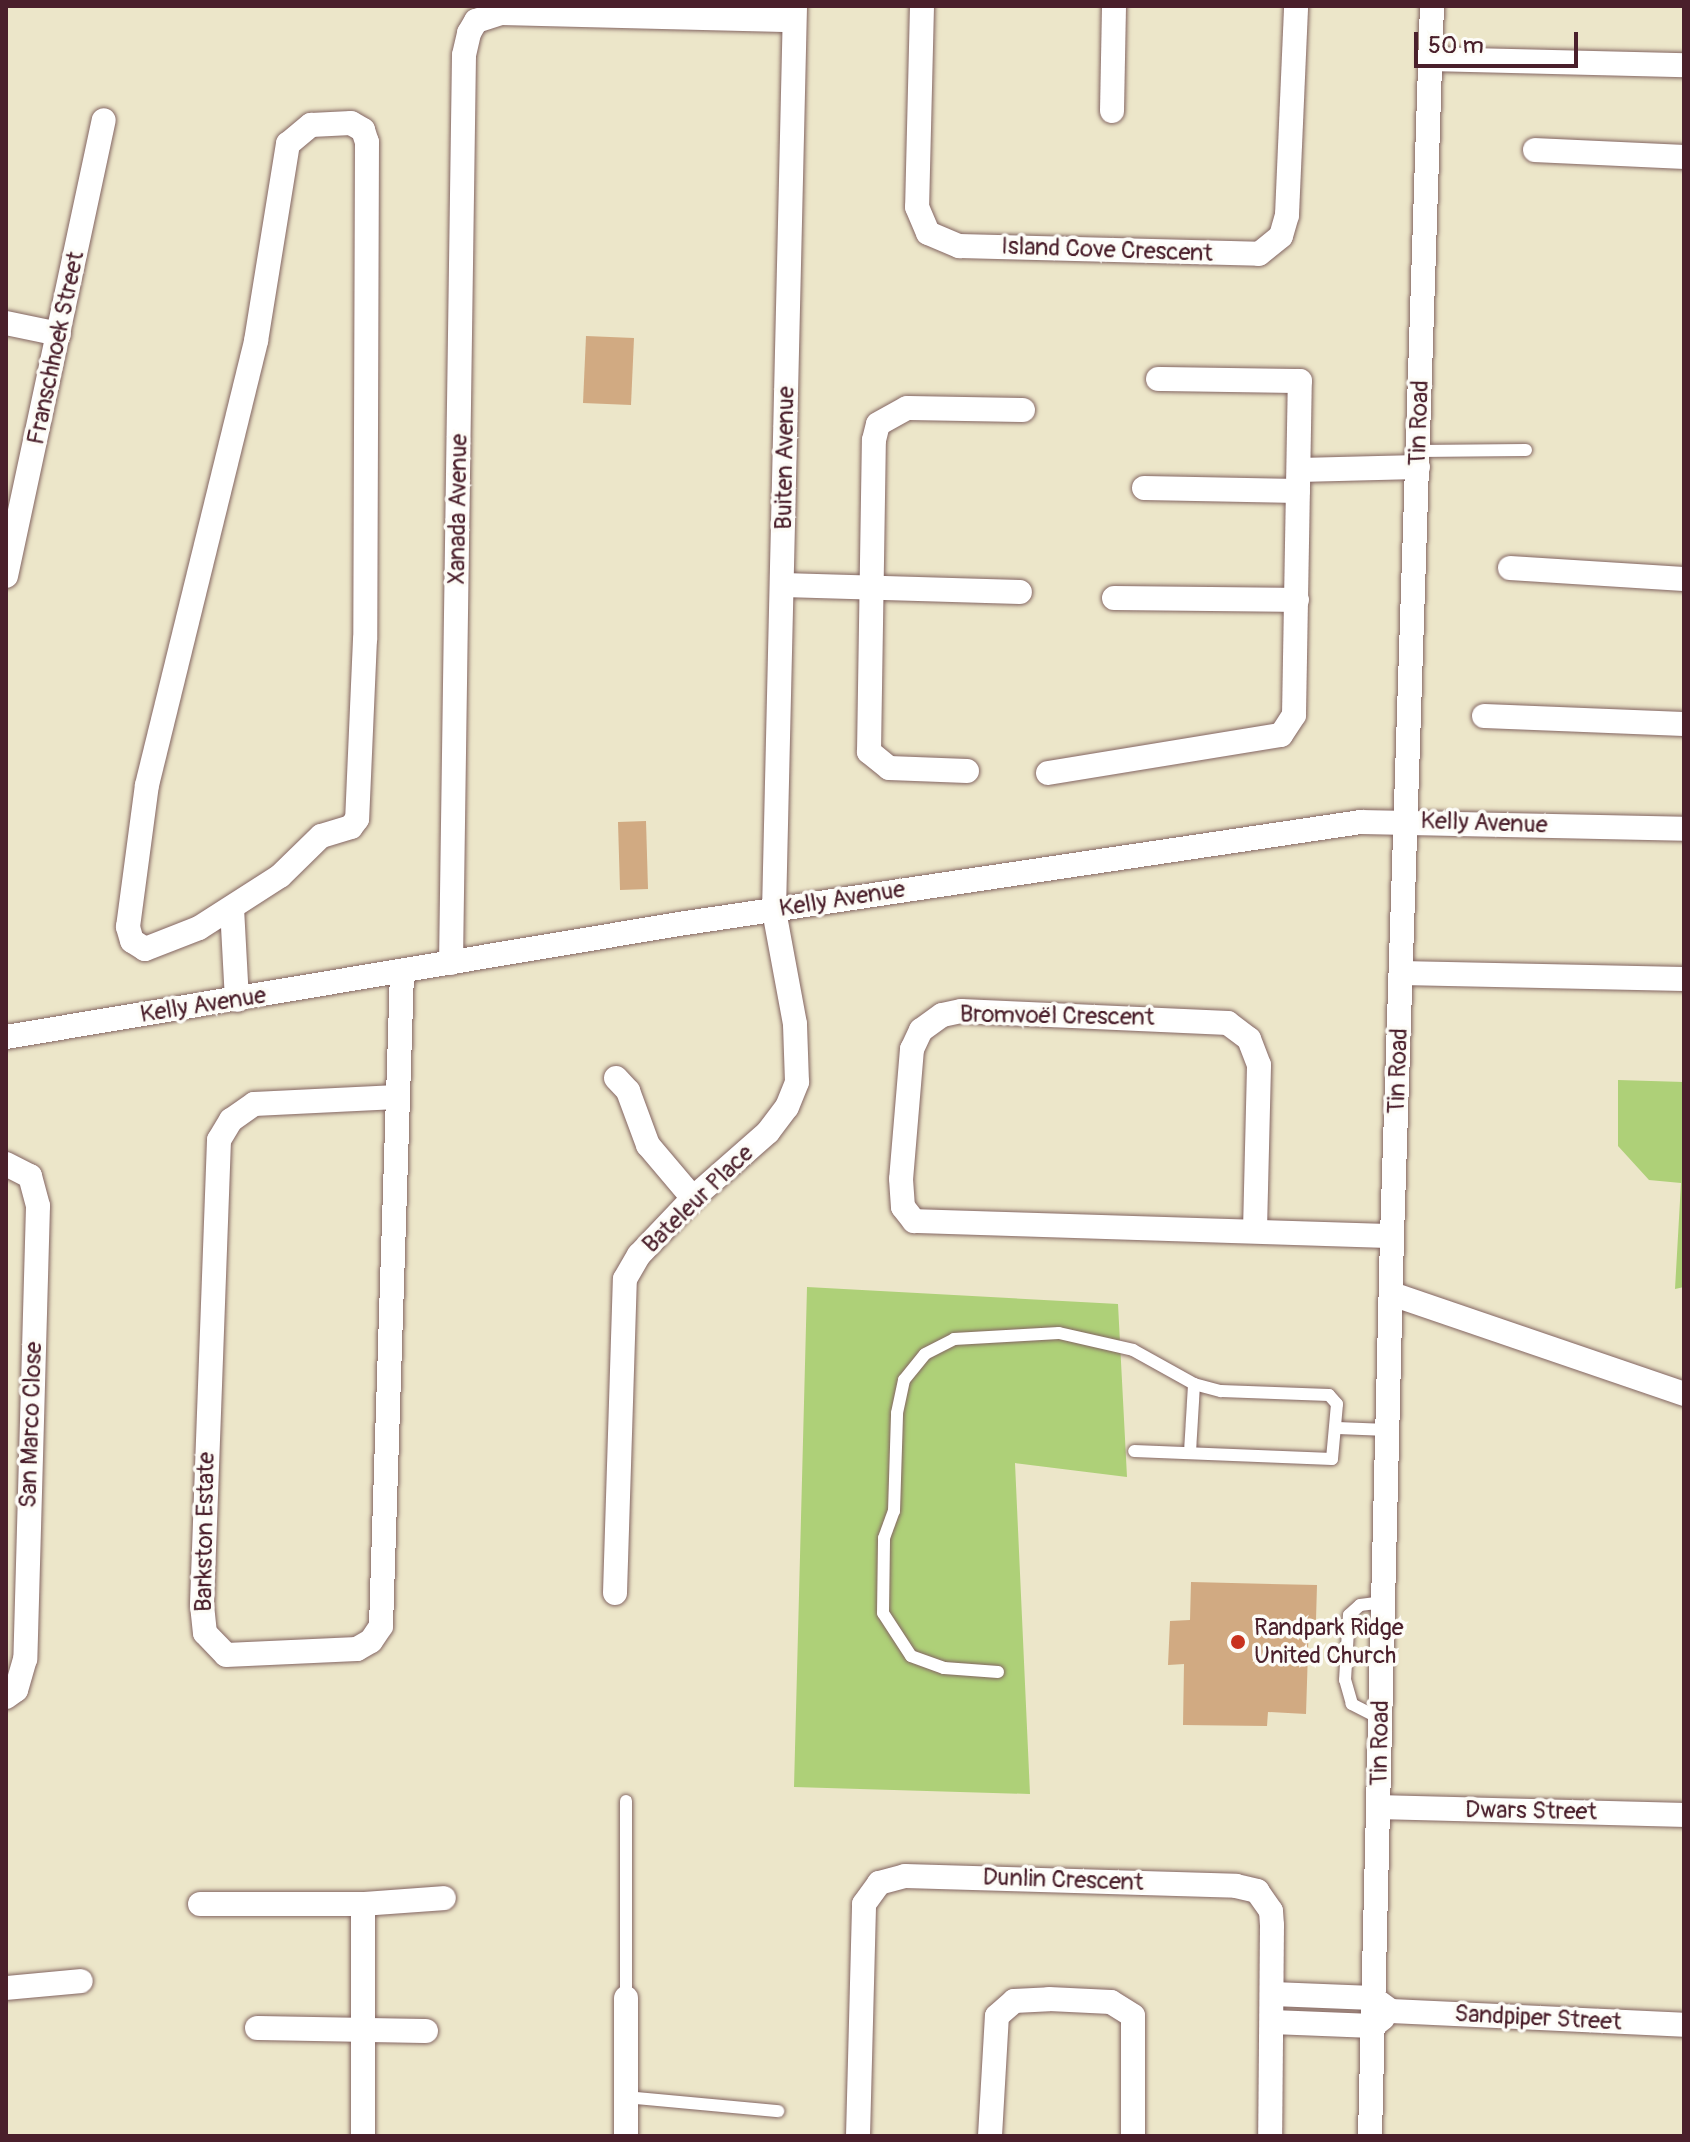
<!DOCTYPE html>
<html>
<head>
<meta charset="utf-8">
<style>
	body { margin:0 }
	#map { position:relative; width:1690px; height:2142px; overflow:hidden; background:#ece6c9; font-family:Pangolin,sans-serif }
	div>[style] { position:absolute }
	.green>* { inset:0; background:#aed078 }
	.building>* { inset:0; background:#d1aa82 }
	.roads { filter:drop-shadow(0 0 2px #836562) drop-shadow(0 0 2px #836562) }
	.lane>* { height:12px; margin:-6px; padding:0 6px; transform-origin:6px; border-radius:6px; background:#fff }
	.street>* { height:24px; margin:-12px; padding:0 12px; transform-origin:12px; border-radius:12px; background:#fff }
	.dots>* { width:22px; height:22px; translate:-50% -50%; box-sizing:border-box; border:4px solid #fdfcf7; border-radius:50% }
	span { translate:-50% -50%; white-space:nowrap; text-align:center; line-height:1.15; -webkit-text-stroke:7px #fdfcf7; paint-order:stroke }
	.street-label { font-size:24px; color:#4a1f2b }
	.poi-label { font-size:24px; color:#4a1f2b }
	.left { translate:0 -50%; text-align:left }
	.frame { position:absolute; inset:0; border:8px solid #4a1f2b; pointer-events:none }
	.scale { position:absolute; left:1414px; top:32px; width:164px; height:36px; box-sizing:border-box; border:4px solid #4a1f2b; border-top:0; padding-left:10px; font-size:24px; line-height:28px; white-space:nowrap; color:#4a1f2b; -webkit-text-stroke:6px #fdfcf7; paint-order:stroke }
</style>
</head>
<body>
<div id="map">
	<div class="green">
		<i style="clip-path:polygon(1618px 1080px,1684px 1082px,1684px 1287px,1675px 1289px,1681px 1183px,1649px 1180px,1618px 1146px)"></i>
		<i style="clip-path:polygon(807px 1287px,1118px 1304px,1127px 1477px,1015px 1463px,1030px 1794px,794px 1787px)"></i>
	</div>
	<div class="building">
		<i style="clip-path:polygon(586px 336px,634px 338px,631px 405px,583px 403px)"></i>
		<i style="clip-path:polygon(646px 821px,648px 889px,620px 890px,618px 822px)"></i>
		<i style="clip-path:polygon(1191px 1582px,1317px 1585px,1316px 1620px,1309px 1619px,1306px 1714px,1268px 1712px,1267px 1726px,1183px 1725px,1184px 1664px,1168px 1665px,1170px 1621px,1190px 1620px)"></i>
	</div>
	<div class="roads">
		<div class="lane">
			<i style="left:1418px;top:451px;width:108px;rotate:-0.5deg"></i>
			<i style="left:1337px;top:1428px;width:51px;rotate:2.2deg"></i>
			<i style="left:1190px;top:1452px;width:68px;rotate:-86.6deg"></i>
			<i style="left:998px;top:1672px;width:54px;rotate:-175.8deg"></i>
			<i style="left:944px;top:1668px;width:35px;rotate:-160deg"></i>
			<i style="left:911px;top:1656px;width:51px;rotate:-123.1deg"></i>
			<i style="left:883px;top:1613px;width:75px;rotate:-89.2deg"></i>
			<i style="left:884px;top:1538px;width:29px;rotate:-70deg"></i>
			<i style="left:894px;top:1511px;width:98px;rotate:-88.2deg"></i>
			<i style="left:897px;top:1413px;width:34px;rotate:-78deg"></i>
			<i style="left:904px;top:1380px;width:33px;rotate:-51deg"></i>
			<i style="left:925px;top:1354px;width:33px;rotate:-27deg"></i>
			<i style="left:954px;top:1339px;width:105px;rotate:-3.3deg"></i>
			<i style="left:1059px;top:1333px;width:76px;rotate:12.9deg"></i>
			<i style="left:1133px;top:1350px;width:70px;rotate:29.1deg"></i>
			<i style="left:1194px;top:1384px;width:28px;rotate:15deg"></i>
			<i style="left:1221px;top:1391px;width:108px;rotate:2.1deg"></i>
			<i style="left:1329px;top:1395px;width:12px;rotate:48deg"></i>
			<i style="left:1337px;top:1404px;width:55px;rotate:95.2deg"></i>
			<i style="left:1332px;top:1459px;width:198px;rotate:-177.7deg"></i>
			<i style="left:1381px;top:1719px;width:33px;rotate:-153deg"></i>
			<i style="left:1352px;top:1704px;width:25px;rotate:-106deg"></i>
			<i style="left:1345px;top:1680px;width:65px;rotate:-86.5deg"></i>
			<i style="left:1349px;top:1615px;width:15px;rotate:-42deg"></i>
			<i style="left:1360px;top:1605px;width:24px;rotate:-7deg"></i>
			<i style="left:626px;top:1998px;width:197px;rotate:-90deg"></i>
			<i style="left:626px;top:2097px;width:153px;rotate:5.3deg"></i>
		</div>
		<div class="street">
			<i style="left:922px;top:6px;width:201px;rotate:91.4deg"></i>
			<i style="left:917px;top:207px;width:28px;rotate:67deg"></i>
			<i style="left:928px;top:233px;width:34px;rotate:23deg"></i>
			<i style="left:959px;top:246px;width:300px;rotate:1.5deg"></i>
			<i style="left:1259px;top:254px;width:28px;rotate:-39deg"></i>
			<i style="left:1281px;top:236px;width:22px;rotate:-74deg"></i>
			<i style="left:1287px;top:215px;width:209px;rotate:-87.5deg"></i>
			<i style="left:1431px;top:59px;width:253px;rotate:1.4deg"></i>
			<i style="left:1112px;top:111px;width:105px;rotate:-88.9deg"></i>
			<i style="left:351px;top:123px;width:14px;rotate:30deg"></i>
			<i style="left:363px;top:130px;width:13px;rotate:72deg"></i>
			<i style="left:367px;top:142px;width:497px;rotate:90.2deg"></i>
			<i style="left:365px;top:639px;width:180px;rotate:92.5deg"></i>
			<i style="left:357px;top:819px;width:10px;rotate:127deg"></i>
			<i style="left:351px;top:827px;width:31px;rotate:163deg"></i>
			<i style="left:321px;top:836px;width:57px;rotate:135.7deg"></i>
			<i style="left:280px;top:876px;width:96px;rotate:147.3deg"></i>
			<i style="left:199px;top:928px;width:58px;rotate:158.7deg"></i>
			<i style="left:145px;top:949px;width:15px;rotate:-148deg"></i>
			<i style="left:132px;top:941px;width:15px;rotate:-106deg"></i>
			<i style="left:128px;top:927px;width:143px;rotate:-82.4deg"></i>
			<i style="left:147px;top:785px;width:457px;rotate:-76.2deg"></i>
			<i style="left:256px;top:341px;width:200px;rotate:-80.8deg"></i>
			<i style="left:288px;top:144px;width:30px;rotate:-40deg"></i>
			<i style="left:311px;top:125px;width:40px;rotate:-2.9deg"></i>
			<i style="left:1535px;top:150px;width:149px;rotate:2.7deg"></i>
			<i style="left:6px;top:323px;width:54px;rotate:11.7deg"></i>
			<i style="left:1299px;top:470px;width:119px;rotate:-1.4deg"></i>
			<i style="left:1144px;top:488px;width:154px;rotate:1.1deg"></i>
			<i style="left:1510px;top:568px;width:174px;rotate:3.6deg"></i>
			<i style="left:6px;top:576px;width:466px;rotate:-77.9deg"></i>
			<i style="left:783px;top:585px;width:237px;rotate:1.7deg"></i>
			<i style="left:1114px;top:598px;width:183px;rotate:0.6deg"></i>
			<i style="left:1484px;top:716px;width:200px;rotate:2.3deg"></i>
			<i style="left:967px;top:771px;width:78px;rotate:-177.8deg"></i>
			<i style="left:889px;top:768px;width:26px;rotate:-141deg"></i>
			<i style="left:869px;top:752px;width:312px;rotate:-89.1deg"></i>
			<i style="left:874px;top:440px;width:16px;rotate:-76deg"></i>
			<i style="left:878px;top:424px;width:33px;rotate:-29deg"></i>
			<i style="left:907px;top:408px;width:116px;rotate:1deg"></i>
			<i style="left:1048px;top:773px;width:236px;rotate:-9.3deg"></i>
			<i style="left:1281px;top:735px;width:24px;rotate:-57deg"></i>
			<i style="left:1294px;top:715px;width:334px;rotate:-89deg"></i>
			<i style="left:1300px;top:381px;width:142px;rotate:-179.2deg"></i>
			<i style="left:232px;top:908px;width:92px;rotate:86.9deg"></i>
			<i style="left:451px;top:963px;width:908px;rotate:-89.18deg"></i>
			<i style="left:464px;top:55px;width:23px;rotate:-77deg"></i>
			<i style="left:469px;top:33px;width:14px;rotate:-60deg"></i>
			<i style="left:476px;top:21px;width:26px;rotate:-18deg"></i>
			<i style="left:501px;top:13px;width:293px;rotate:1.4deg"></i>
			<i style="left:1401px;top:973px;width:283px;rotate:1.2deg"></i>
			<i style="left:6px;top:1037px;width:682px;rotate:-9.53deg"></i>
			<i style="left:679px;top:924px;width:690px;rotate:-8.51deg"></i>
			<i style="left:1361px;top:822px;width:323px;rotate:1.2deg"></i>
			<i style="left:616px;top:1078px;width:18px;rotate:47deg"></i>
			<i style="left:628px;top:1091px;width:58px;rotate:69.7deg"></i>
			<i style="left:648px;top:1145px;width:70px;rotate:49.7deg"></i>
			<i style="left:397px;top:1097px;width:143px;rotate:177.2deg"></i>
			<i style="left:254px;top:1104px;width:28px;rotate:145deg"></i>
			<i style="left:231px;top:1120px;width:23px;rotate:121deg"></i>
			<i style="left:219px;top:1140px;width:465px;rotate:92.1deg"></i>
			<i style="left:202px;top:1605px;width:28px;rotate:84deg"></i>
			<i style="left:205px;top:1633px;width:30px;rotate:46deg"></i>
			<i style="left:226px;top:1655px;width:131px;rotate:-2.6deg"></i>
			<i style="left:357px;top:1649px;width:16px;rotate:-30deg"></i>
			<i style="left:371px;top:1641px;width:18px;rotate:-56deg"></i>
			<i style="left:381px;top:1626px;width:654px;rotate:-88.16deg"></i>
			<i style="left:6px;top:1164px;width:27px;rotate:27deg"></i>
			<i style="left:30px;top:1176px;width:31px;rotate:75deg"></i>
			<i style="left:38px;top:1206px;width:453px;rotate:91.6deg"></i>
			<i style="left:25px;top:1659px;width:32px;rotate:106deg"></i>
			<i style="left:16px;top:1690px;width:12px;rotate:145deg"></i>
			<i style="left:1255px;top:1230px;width:165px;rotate:-88.6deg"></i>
			<i style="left:1259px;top:1065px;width:28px;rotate:-111deg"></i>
			<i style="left:1249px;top:1039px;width:26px;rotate:-143deg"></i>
			<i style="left:1228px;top:1023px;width:267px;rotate:-177.4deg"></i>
			<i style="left:961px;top:1011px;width:19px;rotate:168deg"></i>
			<i style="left:942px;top:1015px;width:26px;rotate:144deg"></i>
			<i style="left:921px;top:1030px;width:21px;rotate:115deg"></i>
			<i style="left:912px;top:1049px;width:130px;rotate:94.8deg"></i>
			<i style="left:901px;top:1179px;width:28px;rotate:86deg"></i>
			<i style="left:903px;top:1207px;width:18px;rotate:52deg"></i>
			<i style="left:914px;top:1221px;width:478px;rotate:1.8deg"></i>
			<i style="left:1392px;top:1294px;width:309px;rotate:18.9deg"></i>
			<i style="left:615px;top:1593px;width:314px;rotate:-88.2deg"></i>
			<i style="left:625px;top:1279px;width:28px;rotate:-60deg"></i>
			<i style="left:639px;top:1255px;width:79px;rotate:-46.5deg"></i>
			<i style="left:693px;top:1198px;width:100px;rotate:-41.3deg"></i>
			<i style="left:768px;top:1132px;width:31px;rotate:-53deg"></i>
			<i style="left:787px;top:1107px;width:27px;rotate:-68deg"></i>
			<i style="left:797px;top:1082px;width:58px;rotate:-92deg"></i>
			<i style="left:795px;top:1024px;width:115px;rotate:-100.5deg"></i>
			<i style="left:774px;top:911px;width:905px;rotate:-88.67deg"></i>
			<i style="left:1379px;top:1807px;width:305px;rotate:1.5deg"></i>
			<i style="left:200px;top:1904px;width:163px"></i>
			<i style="left:363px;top:1904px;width:232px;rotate:90deg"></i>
			<i style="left:363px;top:1904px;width:81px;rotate:-4.2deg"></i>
			<i style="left:6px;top:1988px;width:75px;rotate:-5.3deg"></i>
			<i style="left:1273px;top:1994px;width:100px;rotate:2.3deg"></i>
			<i style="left:1373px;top:1998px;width:22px;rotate:36deg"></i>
			<i style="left:1391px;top:2011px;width:293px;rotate:2.7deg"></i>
			<i style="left:1272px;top:2022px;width:101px;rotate:2.3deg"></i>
			<i style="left:1373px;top:2026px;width:13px;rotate:-39deg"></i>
			<i style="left:257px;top:2028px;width:169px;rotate:1deg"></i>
			<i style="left:626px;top:2136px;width:138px;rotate:-90deg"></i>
			<i style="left:858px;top:2136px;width:232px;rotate:-88.5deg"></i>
			<i style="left:864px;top:1904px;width:26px;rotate:-54deg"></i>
			<i style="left:879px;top:1883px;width:27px;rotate:-15deg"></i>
			<i style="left:905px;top:1876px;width:331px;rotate:1.7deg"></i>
			<i style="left:1236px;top:1886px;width:22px;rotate:13deg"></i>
			<i style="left:1257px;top:1891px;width:24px;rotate:55deg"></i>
			<i style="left:1271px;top:1911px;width:14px;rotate:86deg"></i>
			<i style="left:1272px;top:1925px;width:211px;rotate:90.5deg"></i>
			<i style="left:990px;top:2136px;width:120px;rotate:-86.7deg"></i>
			<i style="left:997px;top:2016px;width:23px;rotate:-41deg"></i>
			<i style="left:1014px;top:2001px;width:35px;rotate:-3deg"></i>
			<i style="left:1049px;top:1999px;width:62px;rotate:2.8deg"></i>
			<i style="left:1111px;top:2002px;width:26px;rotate:32deg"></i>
			<i style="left:1133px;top:2016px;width:120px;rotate:90deg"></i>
			<i style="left:1370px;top:2136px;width:900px;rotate:-88.6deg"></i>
			<i style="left:1392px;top:1236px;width:1231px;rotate:-88.14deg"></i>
		</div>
	</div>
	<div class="dots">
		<i style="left:1238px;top:1642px;background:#c8321e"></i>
	</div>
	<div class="street-label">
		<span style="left:1107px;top:250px;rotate:2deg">Island Cove Crescent</span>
		<span style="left:56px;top:348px;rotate:-78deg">Franschhoek Street</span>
		<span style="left:1419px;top:423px;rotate:-88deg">Tin Road</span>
		<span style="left:785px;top:458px;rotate:-89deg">Buiten Avenue</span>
		<span style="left:458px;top:509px;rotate:-89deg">Xanada Avenue</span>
		<span style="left:1484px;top:823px;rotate:2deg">Kelly Avenue</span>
		<span style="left:842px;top:899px;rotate:-9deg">Kelly Avenue</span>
		<span style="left:203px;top:1005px;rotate:-9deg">Kelly Avenue</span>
		<span style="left:1057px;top:1016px;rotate:1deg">Bromvoël Crescent</span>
		<span style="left:1398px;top:1071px;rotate:-88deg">Tin Road</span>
		<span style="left:698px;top:1199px;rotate:-44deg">Bateleur Place</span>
		<span style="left:31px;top:1425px;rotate:-88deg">San Marco Close</span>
		<span style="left:205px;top:1532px;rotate:-89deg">Barkston Estate</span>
		<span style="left:1380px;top:1743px;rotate:-89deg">Tin Road</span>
		<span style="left:1531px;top:1811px;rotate:1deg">Dwars Street</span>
		<span style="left:1063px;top:1880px;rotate:2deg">Dunlin Crescent</span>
		<span style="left:1538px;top:2018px;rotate:3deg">Sandpiper Street</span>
	</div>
	<div class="poi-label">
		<span class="left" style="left:1254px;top:1642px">Randpark Ridge<br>United Church</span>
	</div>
	<div class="frame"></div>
	<div class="scale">50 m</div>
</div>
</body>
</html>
